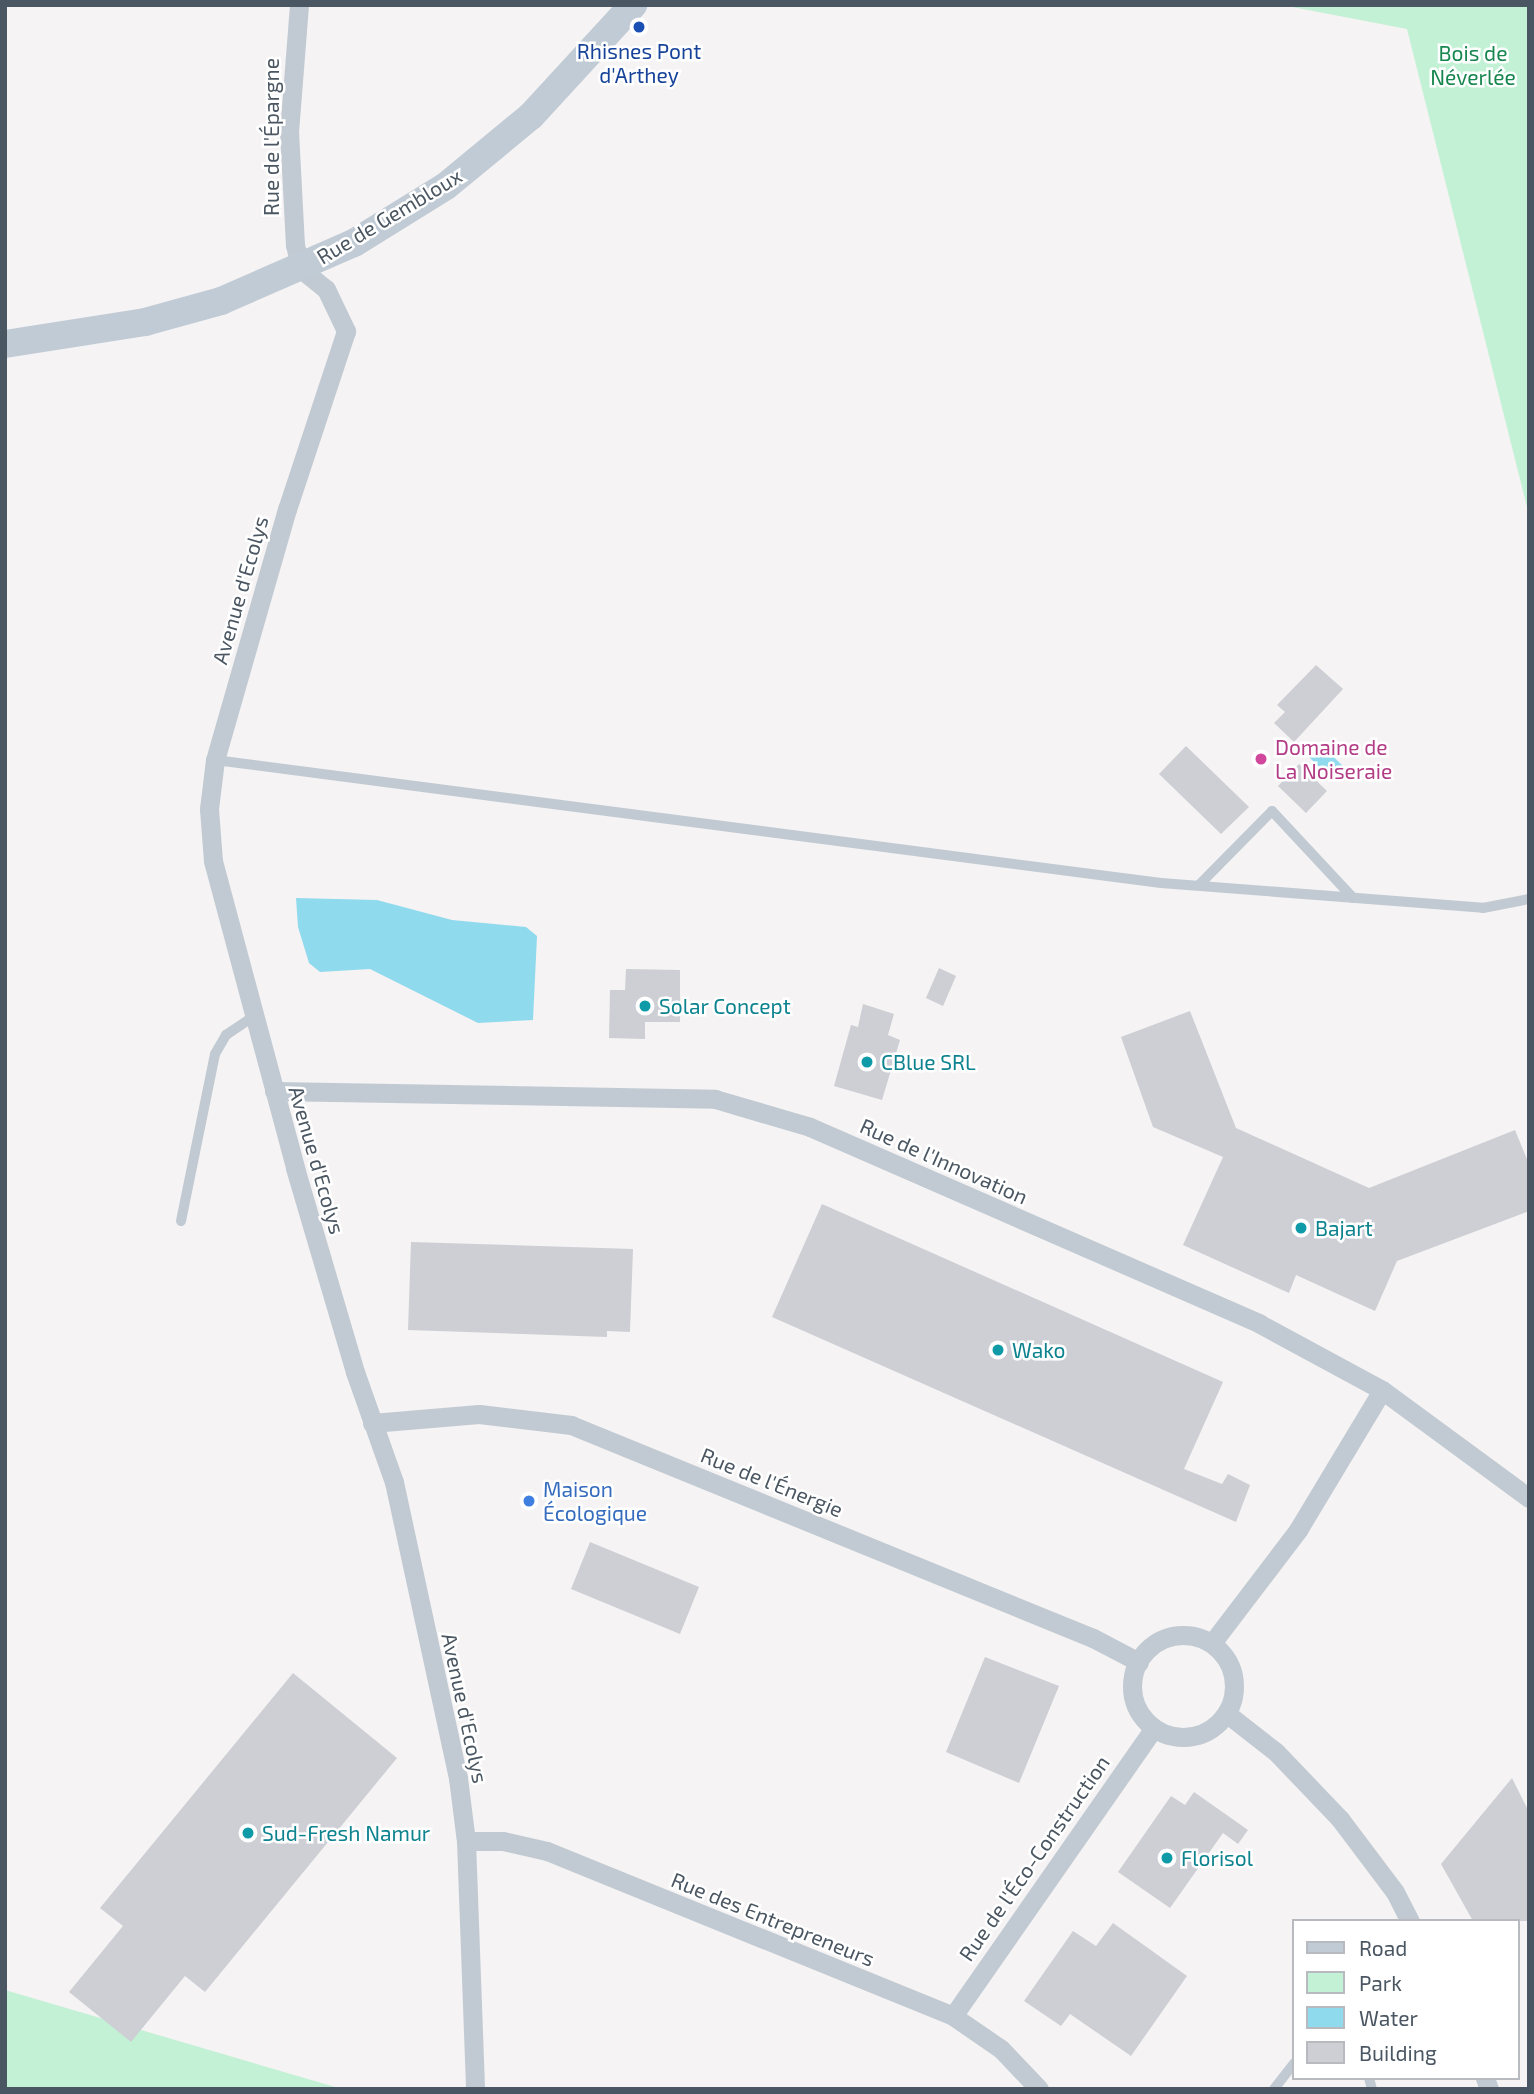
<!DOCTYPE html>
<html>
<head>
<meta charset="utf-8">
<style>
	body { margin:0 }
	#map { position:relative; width:1534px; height:2094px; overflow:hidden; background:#f5f3f3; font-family:"Exo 2",sans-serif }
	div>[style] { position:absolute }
	.green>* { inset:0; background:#c3f1d5 }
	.water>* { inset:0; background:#90daee }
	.building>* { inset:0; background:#cdcfd5 }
	.service>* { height:10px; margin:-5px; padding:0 5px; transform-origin:5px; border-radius:5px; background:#c1cad2 }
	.minor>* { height:19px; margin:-9.5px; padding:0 9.5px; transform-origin:9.5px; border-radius:9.5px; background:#c1cad2 }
	.minor>.ring { margin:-9.5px; padding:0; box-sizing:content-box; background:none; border:19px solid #c1cad2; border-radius:50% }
	.secondary>* { height:28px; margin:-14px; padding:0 14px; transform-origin:14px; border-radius:14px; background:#c1cbd6 }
	.dots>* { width:19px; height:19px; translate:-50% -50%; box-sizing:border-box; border:4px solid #fff; border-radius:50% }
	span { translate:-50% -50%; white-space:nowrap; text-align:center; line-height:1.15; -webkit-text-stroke:5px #fff; paint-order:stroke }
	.transit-label { font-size:21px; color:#164399 }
	.park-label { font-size:21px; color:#17864f }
	.street-label { font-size:21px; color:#4a5661 }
	.hotel-label { font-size:21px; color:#b23c85 }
	.left { translate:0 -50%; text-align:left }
	.culture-label { font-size:21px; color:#0d838f }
	.shop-label { font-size:21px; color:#366cbe }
	.frame { position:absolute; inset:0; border:7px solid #4a5661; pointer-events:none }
	.legend { position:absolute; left:1292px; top:1919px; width:228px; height:161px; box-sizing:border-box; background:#fff; border:2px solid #b7bbc0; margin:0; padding:9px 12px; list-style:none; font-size:21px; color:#4a5661 }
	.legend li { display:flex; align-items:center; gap:14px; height:35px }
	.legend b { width:35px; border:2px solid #b7bbc0 }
</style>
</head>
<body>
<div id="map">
	<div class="green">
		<i style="clip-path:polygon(1282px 5px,1529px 5px,1529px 515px,1407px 29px)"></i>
		<i style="clip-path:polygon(5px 1990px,342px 2089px,5px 2089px)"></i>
	</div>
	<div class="water">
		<i style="clip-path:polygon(1321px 745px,1345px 768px,1333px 781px,1309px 757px)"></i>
		<i style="clip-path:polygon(296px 898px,377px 900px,452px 920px,526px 927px,537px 936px,533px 1020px,478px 1023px,370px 969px,320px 972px,309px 963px,298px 927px)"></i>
	</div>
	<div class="building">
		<i style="clip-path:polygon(1316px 665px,1343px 689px,1294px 742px,1274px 723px,1285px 712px,1277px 705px)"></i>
		<i style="clip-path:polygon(1186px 746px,1249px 807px,1221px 834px,1159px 774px)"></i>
		<i style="clip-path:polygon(1299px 764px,1327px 791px,1306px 813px,1278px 786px)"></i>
		<i style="clip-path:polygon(939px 968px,956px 976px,943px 1006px,926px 998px)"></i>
		<i style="clip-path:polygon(626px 969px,680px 970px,680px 1022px,645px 1022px,645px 1039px,609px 1038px,610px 990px,625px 990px)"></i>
		<i style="clip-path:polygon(863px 1004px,894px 1014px,888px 1035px,900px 1040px,882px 1100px,834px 1086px,851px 1025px,858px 1027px)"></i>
		<i style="clip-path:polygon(1190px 1011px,1236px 1128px,1369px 1188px,1515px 1130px,1529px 1164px,1529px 1211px,1397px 1261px,1375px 1311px,1296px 1275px,1289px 1293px,1183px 1245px,1223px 1157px,1153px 1127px,1121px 1037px)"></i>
		<i style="clip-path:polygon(822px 1204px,1223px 1382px,1184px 1469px,1222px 1484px,1228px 1474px,1250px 1485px,1236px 1522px,772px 1317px)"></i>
		<i style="clip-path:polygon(411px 1242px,633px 1249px,630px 1332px,607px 1331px,607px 1337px,408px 1330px)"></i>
		<i style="clip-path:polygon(590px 1542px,699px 1587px,680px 1634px,571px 1589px)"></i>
		<i style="clip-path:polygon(985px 1657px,1059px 1686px,1019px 1783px,946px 1752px)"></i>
		<i style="clip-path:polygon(293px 1673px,397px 1758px,205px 1992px,185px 1976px,131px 2042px,69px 1992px,123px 1926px,100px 1908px)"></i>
		<i style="clip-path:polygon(1512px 1778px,1529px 1812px,1529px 1921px,1473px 1921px,1441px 1864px)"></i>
		<i style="clip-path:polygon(1194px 1792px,1248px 1830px,1238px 1844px,1223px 1833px,1170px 1908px,1118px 1872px,1171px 1796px,1185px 1805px)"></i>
		<i style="clip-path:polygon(1113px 1923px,1187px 1976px,1131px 2056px,1070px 2014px,1061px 2026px,1024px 2001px,1073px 1931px,1096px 1946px)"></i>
	</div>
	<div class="service">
		<i style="left:215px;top:760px;width:954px;rotate:7.41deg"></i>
		<i style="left:1161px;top:883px;width:323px;rotate:4.4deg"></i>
		<i style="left:1483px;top:908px;width:47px;rotate:-11.1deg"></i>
		<i style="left:1199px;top:885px;width:104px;rotate:-45.4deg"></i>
		<i style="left:1272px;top:811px;width:119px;rotate:47deg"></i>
		<i style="left:181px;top:1221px;width:170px;rotate:-78.5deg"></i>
		<i style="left:215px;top:1054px;width:22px;rotate:-60deg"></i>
		<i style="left:226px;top:1035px;width:34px;rotate:-34deg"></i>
		<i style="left:1369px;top:2078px;width:11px;rotate:75deg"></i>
		<i style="left:1274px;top:2089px;width:33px;rotate:-52deg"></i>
	</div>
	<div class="minor">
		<i style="left:299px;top:5px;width:126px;rotate:94.5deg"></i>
		<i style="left:289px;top:131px;width:114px;rotate:87deg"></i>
		<i style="left:295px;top:245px;width:25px;rotate:76deg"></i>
		<i style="left:301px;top:269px;width:32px;rotate:39deg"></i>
		<i style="left:326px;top:289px;width:47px;rotate:64.5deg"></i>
		<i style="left:346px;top:331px;width:188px;rotate:108.3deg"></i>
		<i style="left:287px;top:509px;width:261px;rotate:106deg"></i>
		<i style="left:215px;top:760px;width:49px;rotate:97deg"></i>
		<i style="left:209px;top:809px;width:52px;rotate:85.6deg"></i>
		<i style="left:213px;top:861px;width:318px;rotate:75deg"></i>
		<i style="left:295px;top:1168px;width:213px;rotate:73.6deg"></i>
		<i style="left:355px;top:1372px;width:117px;rotate:70.5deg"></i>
		<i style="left:394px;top:1482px;width:303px;rotate:77.8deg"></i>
		<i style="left:458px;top:1778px;width:64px;rotate:82.8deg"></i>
		<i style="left:466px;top:1841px;width:248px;rotate:87.9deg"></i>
		<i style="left:274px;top:1091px;width:441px;rotate:1deg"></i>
		<i style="left:715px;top:1099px;width:99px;rotate:16.4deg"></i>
		<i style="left:810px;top:1127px;width:491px;rotate:23.6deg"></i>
		<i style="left:1260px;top:1324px;width:139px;rotate:28.4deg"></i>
		<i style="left:1382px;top:1390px;width:182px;rotate:36.3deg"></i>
		<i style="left:372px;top:1423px;width:107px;rotate:-4.8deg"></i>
		<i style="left:479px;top:1414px;width:93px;rotate:6.8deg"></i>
		<i style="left:571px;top:1425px;width:564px;rotate:22.2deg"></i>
		<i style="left:1093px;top:1638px;width:52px;rotate:27.6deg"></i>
		<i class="ring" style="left:1132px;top:1635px;width:83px;height:83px"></i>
		<i style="left:1212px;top:1643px;width:142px;rotate:-52.7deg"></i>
		<i style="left:1298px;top:1530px;width:163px;rotate:-59deg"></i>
		<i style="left:1226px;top:1713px;width:63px;rotate:38deg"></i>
		<i style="left:1276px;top:1752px;width:93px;rotate:46.3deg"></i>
		<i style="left:1340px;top:1819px;width:91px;rotate:53deg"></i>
		<i style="left:1395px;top:1892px;width:33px;rotate:63deg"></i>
		<i style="left:466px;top:1841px;width:37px"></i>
		<i style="left:503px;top:1841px;width:45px;rotate:12.8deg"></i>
		<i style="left:547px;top:1851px;width:438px;rotate:22.1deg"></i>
		<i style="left:953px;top:2016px;width:58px;rotate:34.5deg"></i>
		<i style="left:1001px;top:2049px;width:55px;rotate:46.5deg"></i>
		<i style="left:953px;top:2016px;width:351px;rotate:-55.1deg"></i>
		<i style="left:1485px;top:2078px;width:12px;rotate:70deg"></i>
	</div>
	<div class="secondary">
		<i style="left:5px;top:344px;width:142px;rotate:-8.9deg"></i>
		<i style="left:145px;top:322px;width:79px;rotate:-15.4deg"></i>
		<i style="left:221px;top:301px;width:145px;rotate:-23.6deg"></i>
		<i style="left:354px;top:243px;width:108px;rotate:-31.8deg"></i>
		<i style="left:446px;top:186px;width:110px;rotate:-39.5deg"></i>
		<i style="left:531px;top:116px;width:151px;rotate:-47.4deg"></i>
	</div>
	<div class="dots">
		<i style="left:639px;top:27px;background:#1a4fb4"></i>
		<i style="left:1261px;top:759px;background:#d1479c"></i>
		<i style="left:645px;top:1006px;background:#0f9aa8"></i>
		<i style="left:867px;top:1062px;background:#0f9aa8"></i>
		<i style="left:1301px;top:1228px;background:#0f9aa8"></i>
		<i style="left:998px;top:1350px;background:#0f9aa8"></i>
		<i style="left:529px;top:1501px;background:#3f7fe0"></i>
		<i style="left:248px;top:1833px;background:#0f9aa8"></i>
		<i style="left:1167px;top:1858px;background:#0f9aa8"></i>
	</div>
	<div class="transit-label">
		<span style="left:639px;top:63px">Rhisnes Pont<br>d'Arthey</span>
	</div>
	<div class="park-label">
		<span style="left:1473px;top:65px">Bois de<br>Néverlée</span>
	</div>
	<div class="street-label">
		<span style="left:271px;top:137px;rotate:-90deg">Rue de l'Épargne</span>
		<span style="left:389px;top:216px;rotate:-31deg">Rue de Gembloux</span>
		<span style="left:240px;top:590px;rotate:-74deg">Avenue d'Ecolys</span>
		<span style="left:317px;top:1160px;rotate:74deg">Avenue d'Ecolys</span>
		<span style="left:944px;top:1161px;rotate:24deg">Rue de l'Innovation</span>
		<span style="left:772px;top:1482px;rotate:22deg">Rue de l'Énergie</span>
		<span style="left:465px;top:1708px;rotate:78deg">Avenue d'Ecolys</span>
		<span style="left:1034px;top:1858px;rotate:-55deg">Rue de l'Éco-Construction</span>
		<span style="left:773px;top:1919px;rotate:22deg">Rue des Entrepreneurs</span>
	</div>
	<div class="hotel-label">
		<span class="left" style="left:1275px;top:759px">Domaine de<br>La Noiseraie</span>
	</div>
	<div class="culture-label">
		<span class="left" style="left:659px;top:1006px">Solar Concept</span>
		<span class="left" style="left:881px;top:1062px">CBlue SRL</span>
		<span class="left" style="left:1315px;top:1228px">Bajart</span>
		<span class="left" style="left:1012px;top:1350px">Wako</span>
		<span class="left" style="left:262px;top:1833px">Sud-Fresh Namur</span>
		<span class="left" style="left:1181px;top:1858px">Florisol</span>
	</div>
	<div class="shop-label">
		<span class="left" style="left:543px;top:1501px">Maison<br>Écologique</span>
	</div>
	<div class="frame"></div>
	<ul class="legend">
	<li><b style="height:9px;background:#c1cbd6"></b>Road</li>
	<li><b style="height:19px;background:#c3f1d5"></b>Park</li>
	<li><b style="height:19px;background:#90daee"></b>Water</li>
	<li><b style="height:19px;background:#cdcfd5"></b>Building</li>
	</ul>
</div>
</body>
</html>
